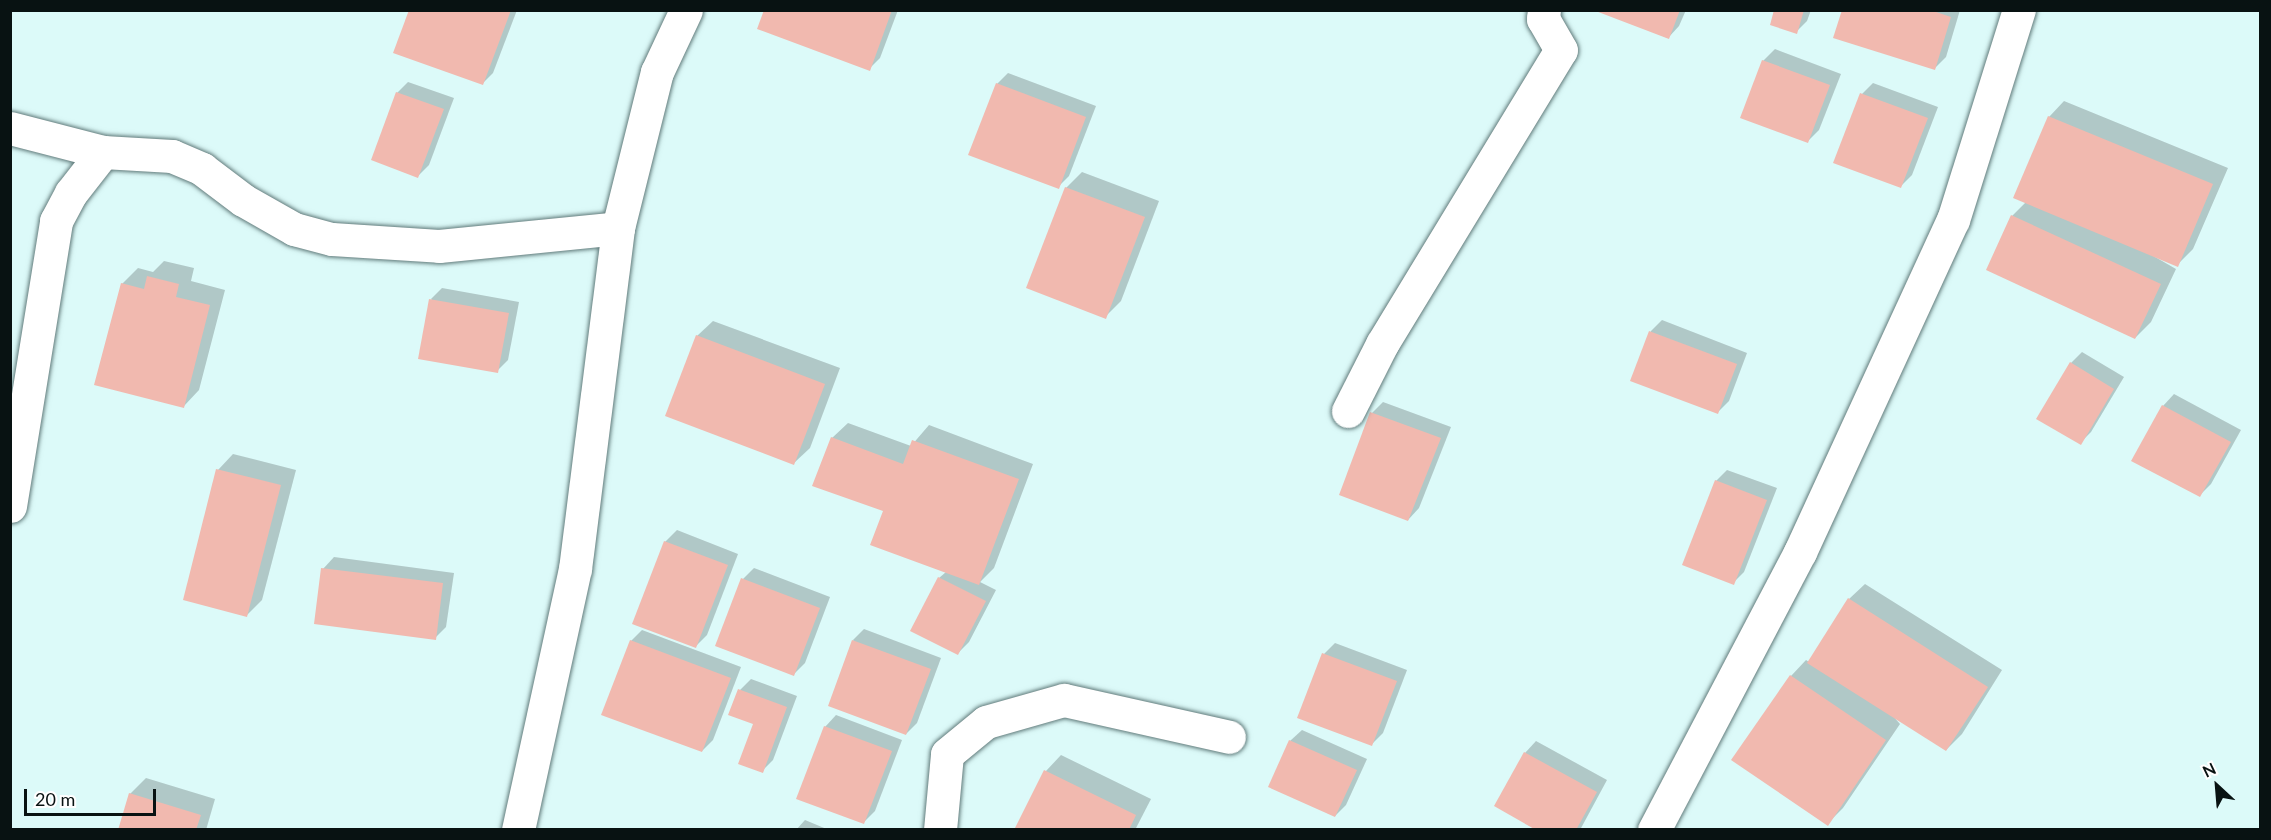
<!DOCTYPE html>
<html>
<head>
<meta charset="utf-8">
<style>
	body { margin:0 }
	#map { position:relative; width:2271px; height:840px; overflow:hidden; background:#dcfaf9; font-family:Lato,sans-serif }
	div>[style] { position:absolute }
	.shadow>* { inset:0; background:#0003 }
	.building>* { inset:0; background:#f1b9af }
	.roads { filter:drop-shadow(0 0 2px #617b7b) drop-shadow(0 0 2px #617b7b) }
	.minor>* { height:33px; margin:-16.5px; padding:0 16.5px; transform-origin:16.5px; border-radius:16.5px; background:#fff }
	span { translate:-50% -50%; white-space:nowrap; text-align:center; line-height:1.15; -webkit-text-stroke:5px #fff; paint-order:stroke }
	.frame { position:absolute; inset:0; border:12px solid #081212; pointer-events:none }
	.north { position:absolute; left:2187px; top:756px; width:60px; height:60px; -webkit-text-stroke:4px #fff; paint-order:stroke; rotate:334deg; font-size:16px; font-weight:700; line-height:24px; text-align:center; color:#081212 }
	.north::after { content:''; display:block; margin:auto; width:21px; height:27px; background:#081212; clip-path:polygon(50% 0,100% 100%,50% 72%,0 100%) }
	.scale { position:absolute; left:24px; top:789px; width:132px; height:27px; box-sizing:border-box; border:3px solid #081212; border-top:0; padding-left:8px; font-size:18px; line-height:21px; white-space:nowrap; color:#081212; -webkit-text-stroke:4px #fff; paint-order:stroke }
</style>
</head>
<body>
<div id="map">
	<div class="shadow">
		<i style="clip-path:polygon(411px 10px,517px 10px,493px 73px,482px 84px)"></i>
		<i style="clip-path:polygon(765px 10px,898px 10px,880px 58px,869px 69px)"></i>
		<i style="clip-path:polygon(1597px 10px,1686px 10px,1679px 26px,1668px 38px)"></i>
		<i style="clip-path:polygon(1776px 10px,1811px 10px,1807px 21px,1796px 32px)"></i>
		<i style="clip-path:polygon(1843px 10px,1960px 10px,1946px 57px,1935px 68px)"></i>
		<i style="clip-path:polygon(1775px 49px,1841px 74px,1819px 130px,1808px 141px,1763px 61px)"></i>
		<i style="clip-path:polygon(1008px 73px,1096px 106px,1069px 176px,1058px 187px,997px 84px)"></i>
		<i style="clip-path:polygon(408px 82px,454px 98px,429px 165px,418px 176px,397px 93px)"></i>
		<i style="clip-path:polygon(1873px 83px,1938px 107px,1912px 175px,1901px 186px,1862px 94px)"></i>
		<i style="clip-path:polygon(2064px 101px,2228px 168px,2193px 249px,2177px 265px,2143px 250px,2176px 269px,2151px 322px,2135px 338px,2012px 216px,2026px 202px,2049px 117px)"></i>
		<i style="clip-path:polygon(1082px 172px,1159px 201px,1121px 301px,1105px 317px,1066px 188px)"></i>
		<i style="clip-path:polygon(164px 261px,194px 268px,191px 281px,225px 290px,199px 390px,184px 406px,122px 284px,138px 268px,153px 272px)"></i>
		<i style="clip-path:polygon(442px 288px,519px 302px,508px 360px,497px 371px,431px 299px)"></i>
		<i style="clip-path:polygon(1662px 320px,1747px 353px,1729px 401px,1718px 412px,1632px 380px,1651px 331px)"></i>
		<i style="clip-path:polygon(713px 321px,840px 368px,810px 448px,794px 463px,697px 336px)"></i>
		<i style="clip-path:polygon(2082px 352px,2124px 377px,2091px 432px,2080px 443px,2071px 363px)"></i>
		<i style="clip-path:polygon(2174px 394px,2241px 430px,2211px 484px,2200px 495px,2163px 406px)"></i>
		<i style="clip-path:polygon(1383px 402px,1451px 427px,1419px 508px,1408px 520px,1372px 413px)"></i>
		<i style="clip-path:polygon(848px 423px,911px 446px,929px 425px,1033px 464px,994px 568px,980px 582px,996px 590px,969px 642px,958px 653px,939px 578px,946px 572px,885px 511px,832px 438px)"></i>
		<i style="clip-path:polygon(233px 454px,296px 470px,262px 600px,247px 615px,218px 470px)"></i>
		<i style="clip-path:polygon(1727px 470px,1777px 488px,1744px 572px,1733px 583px,1716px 481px)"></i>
		<i style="clip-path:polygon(677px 530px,738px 554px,707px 635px,696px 646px,665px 542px)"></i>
		<i style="clip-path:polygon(334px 557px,454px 573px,446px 627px,435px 638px,323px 569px)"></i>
		<i style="clip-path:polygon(754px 568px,830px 597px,805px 663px,794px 674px,743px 579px)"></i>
		<i style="clip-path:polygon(1865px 584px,2002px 670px,1962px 734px,1946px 750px,1893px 716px,1900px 724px,1843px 808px,1827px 824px,1791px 676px,1806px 660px,1809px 662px,1849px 599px)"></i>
		<i style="clip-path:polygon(864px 629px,941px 658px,917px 723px,906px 734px,853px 640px)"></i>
		<i style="clip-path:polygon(642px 630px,741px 667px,713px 740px,702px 751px,631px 641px)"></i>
		<i style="clip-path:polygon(1335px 643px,1407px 670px,1383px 733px,1372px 744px,1324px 654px)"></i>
		<i style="clip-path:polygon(751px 679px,797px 696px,773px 760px,762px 771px,755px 723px,740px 690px)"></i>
		<i style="clip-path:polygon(836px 715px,902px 740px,875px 811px,864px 822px,825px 727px)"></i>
		<i style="clip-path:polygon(1302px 730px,1367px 759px,1346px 805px,1335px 816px,1290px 741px)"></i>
		<i style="clip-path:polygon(1536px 741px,1607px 780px,1580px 830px,1539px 830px,1496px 806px,1525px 753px)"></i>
		<i style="clip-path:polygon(1061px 755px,1151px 799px,1135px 830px,1016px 830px,1046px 771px)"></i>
		<i style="clip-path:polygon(146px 778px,215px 799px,206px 830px,119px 830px,130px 794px)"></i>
		<i style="clip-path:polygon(805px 820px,829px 830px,796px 830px)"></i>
	</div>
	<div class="building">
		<i style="clip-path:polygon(409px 10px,511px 10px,483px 85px,393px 53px)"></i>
		<i style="clip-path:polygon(764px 10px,892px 10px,870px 71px,757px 29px)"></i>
		<i style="clip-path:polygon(1593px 10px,1680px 10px,1669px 39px)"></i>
		<i style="clip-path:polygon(1774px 10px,1804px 10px,1797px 34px,1770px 25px)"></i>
		<i style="clip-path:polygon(1842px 10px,1930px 10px,1951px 17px,1935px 70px,1833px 38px)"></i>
		<i style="clip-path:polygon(1762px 60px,1830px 85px,1808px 143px,1740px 118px)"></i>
		<i style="clip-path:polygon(996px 83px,1086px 117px,1059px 189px,968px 155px)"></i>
		<i style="clip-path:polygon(396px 92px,444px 109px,418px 178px,371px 160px)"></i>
		<i style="clip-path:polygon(1860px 93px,1928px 118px,1901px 188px,1833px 163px)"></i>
		<i style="clip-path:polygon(2048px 116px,2213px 184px,2178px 267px,2013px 198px)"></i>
		<i style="clip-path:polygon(1065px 187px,1145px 217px,1106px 319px,1026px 288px)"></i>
		<i style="clip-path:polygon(2011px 215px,2161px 284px,2135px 339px,1986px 270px)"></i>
		<i style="clip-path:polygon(147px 276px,179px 284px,176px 297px,210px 305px,184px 408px,94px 385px,121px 283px,144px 289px)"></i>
		<i style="clip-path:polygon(429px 299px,509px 313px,498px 373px,418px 359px)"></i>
		<i style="clip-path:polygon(1649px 331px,1737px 364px,1718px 414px,1630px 381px)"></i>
		<i style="clip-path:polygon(696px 335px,825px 384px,794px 465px,665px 416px)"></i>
		<i style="clip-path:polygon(2070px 362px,2114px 389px,2081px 445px,2036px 419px)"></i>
		<i style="clip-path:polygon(2162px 405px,2231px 442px,2200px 497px,2131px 461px)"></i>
		<i style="clip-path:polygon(1370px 412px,1441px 438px,1408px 521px,1339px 495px)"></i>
		<i style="clip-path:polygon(831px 437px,903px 464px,912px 440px,1019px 479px,979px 585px,870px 545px,883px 511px,812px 486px)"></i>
		<i style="clip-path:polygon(216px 469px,281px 485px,247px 617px,183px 600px)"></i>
		<i style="clip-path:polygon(1715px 480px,1767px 500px,1734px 585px,1682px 565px)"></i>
		<i style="clip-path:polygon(664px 541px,728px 565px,696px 648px,632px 624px)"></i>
		<i style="clip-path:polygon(321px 568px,443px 583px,436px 640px,314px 624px)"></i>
		<i style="clip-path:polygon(938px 577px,986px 601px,958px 655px,910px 631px)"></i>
		<i style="clip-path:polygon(741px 578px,820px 608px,794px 676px,715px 646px)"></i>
		<i style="clip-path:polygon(1848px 598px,1988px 687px,1946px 751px,1807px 663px)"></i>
		<i style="clip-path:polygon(630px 640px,731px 678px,702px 752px,601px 715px)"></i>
		<i style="clip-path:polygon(852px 640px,931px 669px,906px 735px,828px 706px)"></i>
		<i style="clip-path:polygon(1322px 653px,1397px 681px,1372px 746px,1297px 718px)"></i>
		<i style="clip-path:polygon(1790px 675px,1886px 740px,1828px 826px,1731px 760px)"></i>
		<i style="clip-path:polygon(738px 689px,787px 707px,763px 773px,738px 764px,753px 724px,728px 715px)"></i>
		<i style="clip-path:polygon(824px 726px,892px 751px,864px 824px,796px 799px)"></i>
		<i style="clip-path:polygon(1289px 740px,1357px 770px,1335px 817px,1268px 787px)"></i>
		<i style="clip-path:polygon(1524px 752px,1597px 792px,1576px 830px,1536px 830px,1494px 806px)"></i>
		<i style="clip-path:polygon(1044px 770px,1136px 815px,1129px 830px,1014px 830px)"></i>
		<i style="clip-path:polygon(129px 793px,201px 815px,196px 830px,118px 830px)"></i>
	</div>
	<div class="roads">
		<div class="minor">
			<i style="left:10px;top:128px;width:96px;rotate:14.5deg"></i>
			<i style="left:103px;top:152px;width:69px;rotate:3.3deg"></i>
			<i style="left:172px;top:156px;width:33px;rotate:23deg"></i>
			<i style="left:202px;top:169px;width:51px;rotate:37.1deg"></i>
			<i style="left:243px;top:200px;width:59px;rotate:29.6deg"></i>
			<i style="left:294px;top:229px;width:39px;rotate:15deg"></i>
			<i style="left:332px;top:239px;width:107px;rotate:3.7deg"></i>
			<i style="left:439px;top:246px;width:180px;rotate:-5.7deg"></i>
			<i style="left:1348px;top:411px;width:75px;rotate:-63.1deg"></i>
			<i style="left:1382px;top:344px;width:344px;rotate:-58.7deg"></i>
			<i style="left:1561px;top:50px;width:36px;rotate:-120deg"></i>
			<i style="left:1543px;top:19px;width:9px;rotate:-84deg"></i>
			<i style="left:10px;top:506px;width:289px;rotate:-80.8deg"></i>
			<i style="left:56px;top:221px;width:32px;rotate:-62deg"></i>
			<i style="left:71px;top:193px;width:52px;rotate:-52deg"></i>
			<i style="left:518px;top:830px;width:267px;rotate:-77.7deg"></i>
			<i style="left:575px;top:569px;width:344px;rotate:-82.8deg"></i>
			<i style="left:618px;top:228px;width:161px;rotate:-76deg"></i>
			<i style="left:657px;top:72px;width:68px;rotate:-64.9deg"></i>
			<i style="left:940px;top:830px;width:76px;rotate:-84.7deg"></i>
			<i style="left:947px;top:754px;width:50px;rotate:-39.4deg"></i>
			<i style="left:986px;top:722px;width:81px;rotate:-15.8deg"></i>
			<i style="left:1064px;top:700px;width:169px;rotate:12.6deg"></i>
			<i style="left:1654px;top:830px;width:314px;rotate:-62.3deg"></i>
			<i style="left:1800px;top:552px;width:366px;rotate:-65.3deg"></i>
			<i style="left:1953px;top:220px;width:220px;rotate:-72.6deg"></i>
		</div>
	</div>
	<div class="frame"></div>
	<div class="north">N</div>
	<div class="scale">20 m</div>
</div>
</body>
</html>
